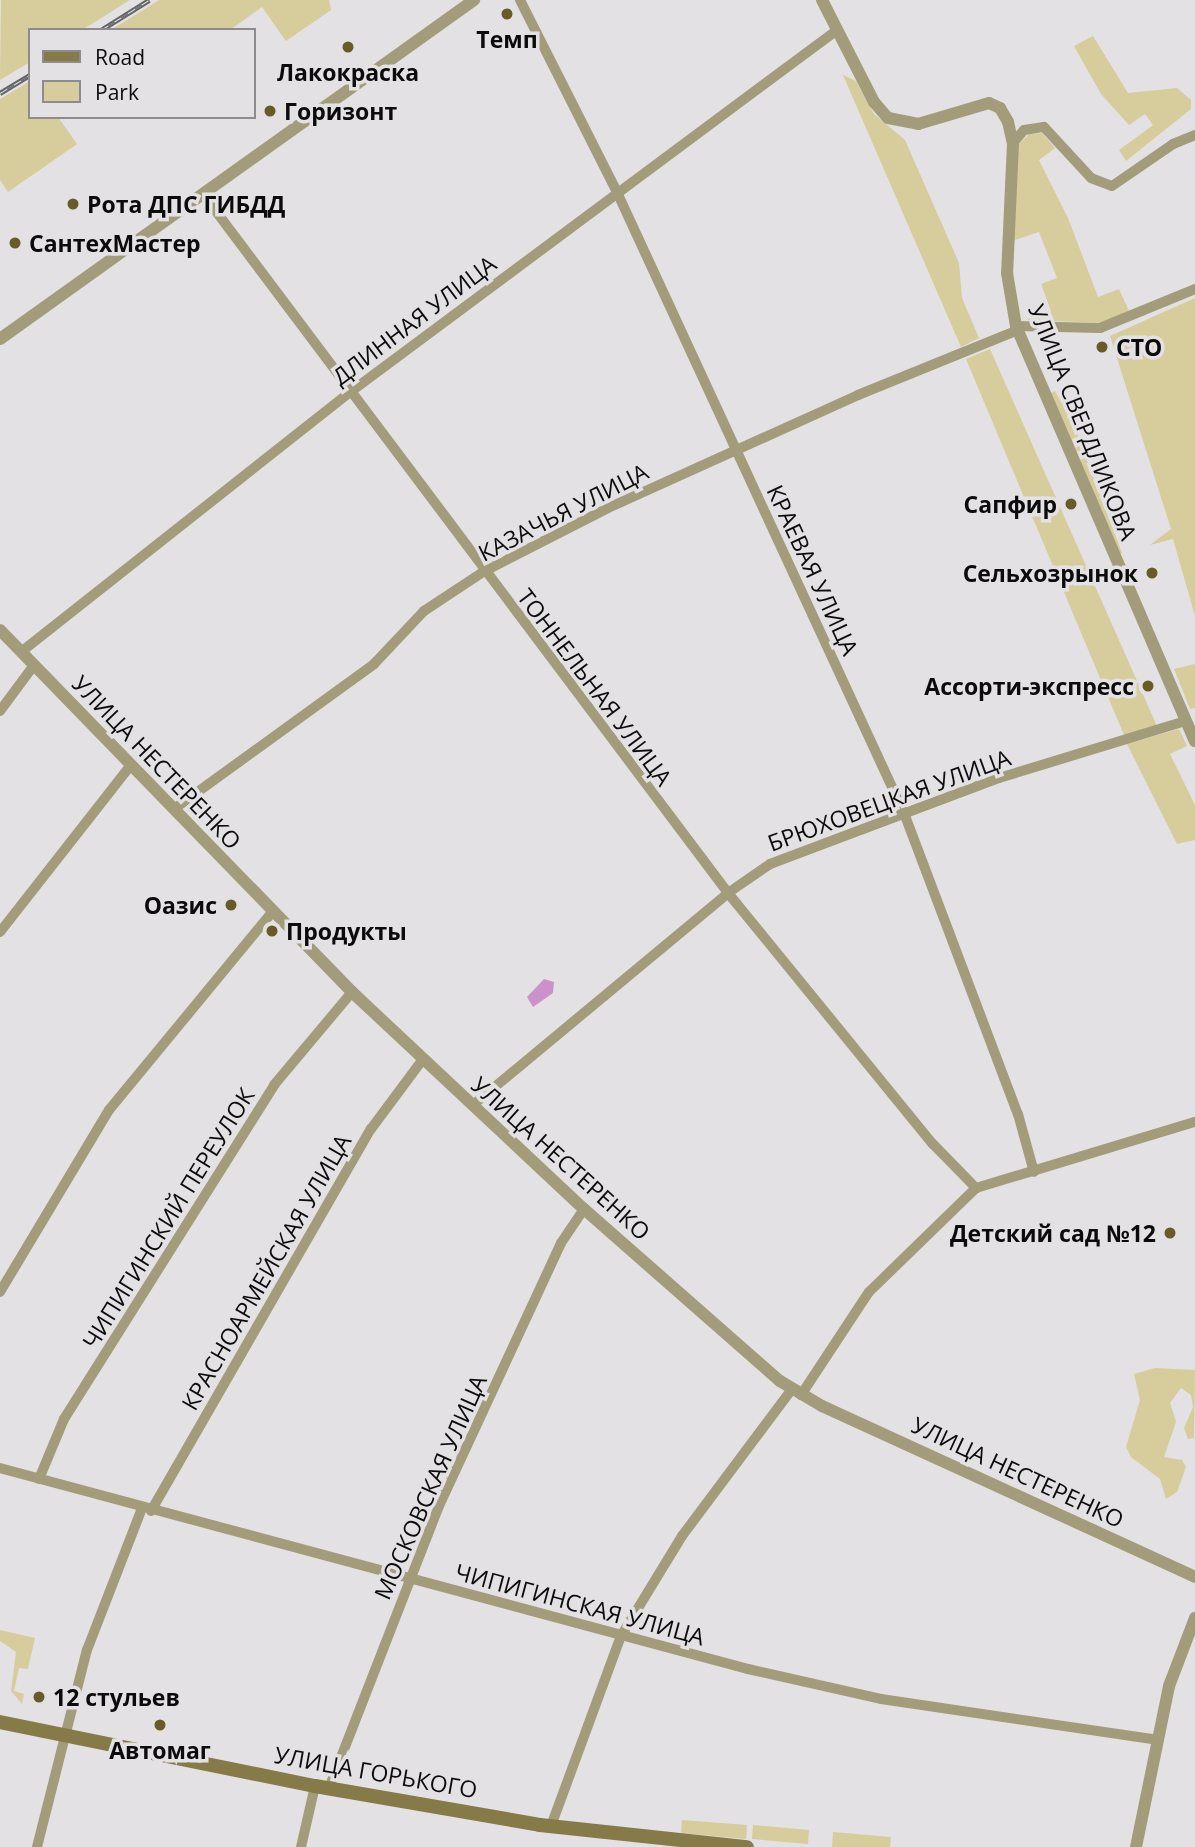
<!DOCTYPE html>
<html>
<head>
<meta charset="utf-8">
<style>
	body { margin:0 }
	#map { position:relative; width:1195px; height:1847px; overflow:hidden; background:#e3e1e3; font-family:"Open Sans",sans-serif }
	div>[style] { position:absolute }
	.green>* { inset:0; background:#d7cc9b }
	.water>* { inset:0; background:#cb91ca }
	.minor>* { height:10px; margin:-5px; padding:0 5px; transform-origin:5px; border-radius:5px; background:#a39c7b }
	.tertiary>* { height:12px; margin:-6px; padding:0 6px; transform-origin:6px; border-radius:6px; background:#a39c7b }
	.secondary>* { height:14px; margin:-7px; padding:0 7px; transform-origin:7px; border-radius:7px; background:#857a48 }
	.rail>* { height:5px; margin-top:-2.5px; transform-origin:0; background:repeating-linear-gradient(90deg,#e3e1e3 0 8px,#656465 0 16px); box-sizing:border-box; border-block:2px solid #656465 }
	.dots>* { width:19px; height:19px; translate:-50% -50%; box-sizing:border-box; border:4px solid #e3e1e3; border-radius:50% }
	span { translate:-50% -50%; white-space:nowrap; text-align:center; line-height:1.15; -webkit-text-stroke:7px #e3e1e3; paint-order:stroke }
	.poi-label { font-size:23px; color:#0c0b0c; font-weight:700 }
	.left { translate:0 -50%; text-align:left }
	.right { translate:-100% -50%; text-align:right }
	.street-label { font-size:23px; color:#0c0b0c }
	.legend { position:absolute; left:28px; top:28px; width:228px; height:91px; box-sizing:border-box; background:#e3e1e3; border:2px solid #8d8b8d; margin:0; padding:9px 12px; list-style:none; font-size:21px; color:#0c0b0c }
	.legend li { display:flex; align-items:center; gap:14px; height:35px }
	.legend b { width:35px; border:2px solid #8d8b8d }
</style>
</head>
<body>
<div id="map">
	<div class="green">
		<i style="clip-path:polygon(1px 0,130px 0,82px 30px,30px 30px,30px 62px,0 80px)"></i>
		<i style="clip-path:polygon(159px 0,329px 0,331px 10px,286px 41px,262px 7px,230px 30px,111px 30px)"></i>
		<i style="clip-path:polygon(1093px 36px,1128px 93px,1177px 88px,1191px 100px,1191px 109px,1126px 161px,1119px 150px,1153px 125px,1145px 114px,1129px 125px,1101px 94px,1074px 46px)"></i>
		<i style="clip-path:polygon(843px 75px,856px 81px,874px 114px,905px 140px,959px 263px,962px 298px,979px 338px,961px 347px)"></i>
		<i style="clip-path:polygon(30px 81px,30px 117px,58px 117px,77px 144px,8px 192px,0 180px,0 99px)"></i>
		<i style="clip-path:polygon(1042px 133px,1055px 148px,1039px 160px,1068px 218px,1098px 297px,1119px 289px,1129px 311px,1105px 323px,1026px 320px,1051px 311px,1041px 284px,1057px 278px,1039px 232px,1012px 241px,1018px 145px,1029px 134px)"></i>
		<i style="clip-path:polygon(1195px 298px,1195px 616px,1173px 539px,1150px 545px,1171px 529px,1110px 336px)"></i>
		<i style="clip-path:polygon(990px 349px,1157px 726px,1124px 735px,966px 359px)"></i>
		<i style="clip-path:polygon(1055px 391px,1074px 425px,1122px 553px,1118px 555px,1049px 394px)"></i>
		<i style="clip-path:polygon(1195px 664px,1195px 708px,1190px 709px,1174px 669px)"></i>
		<i style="clip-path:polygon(1179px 729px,1187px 746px,1170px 754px,1195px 805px,1195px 840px,1177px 844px,1127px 744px)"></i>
		<i style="clip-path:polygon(1155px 1368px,1195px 1370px,1194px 1438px,1188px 1439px,1184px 1428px,1193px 1407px,1191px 1395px,1181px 1388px,1170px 1403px,1176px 1422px,1164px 1457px,1182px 1460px,1186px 1467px,1177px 1492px,1166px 1499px,1160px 1479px,1131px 1457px,1126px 1447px,1140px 1400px,1134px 1374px)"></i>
		<i style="clip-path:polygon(0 1630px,35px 1638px,28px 1669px,19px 1668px,14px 1691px,24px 1694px,22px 1704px,11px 1691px,16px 1652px,0 1641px)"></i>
		<i style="clip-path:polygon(682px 1820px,747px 1825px,746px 1839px,681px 1833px)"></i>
		<i style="clip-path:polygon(753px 1825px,809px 1830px,808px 1844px,752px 1839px)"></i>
		<i style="clip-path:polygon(833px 1832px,891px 1837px,890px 1847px,832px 1847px)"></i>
	</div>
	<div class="water">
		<i style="clip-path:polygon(544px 979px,554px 982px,553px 993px,533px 1007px,527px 997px)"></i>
	</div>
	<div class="minor">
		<i style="left:520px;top:0;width:213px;rotate:63.2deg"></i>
		<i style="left:616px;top:190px;width:686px;rotate:65.19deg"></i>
		<i style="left:904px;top:813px;width:322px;rotate:69.3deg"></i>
		<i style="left:1018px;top:1114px;width:60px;rotate:74.6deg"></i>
		<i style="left:1013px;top:143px;width:17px;rotate:-50deg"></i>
		<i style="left:1024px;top:130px;width:20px;rotate:-9deg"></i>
		<i style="left:1044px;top:127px;width:69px;rotate:47.3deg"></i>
		<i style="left:1091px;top:178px;width:22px;rotate:21deg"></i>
		<i style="left:1112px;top:186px;width:74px;rotate:-34.5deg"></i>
		<i style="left:1173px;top:144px;width:24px;rotate:-22deg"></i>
		<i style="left:203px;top:194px;width:874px;rotate:53.09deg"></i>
		<i style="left:728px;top:893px;width:324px;rotate:50.8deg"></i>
		<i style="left:933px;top:1144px;width:62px;rotate:45.7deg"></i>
		<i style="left:1016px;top:326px;width:84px;rotate:1.4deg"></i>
		<i style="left:1100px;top:328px;width:103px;rotate:-22.3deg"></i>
		<i style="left:21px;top:652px;width:418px;rotate:-38.3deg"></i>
		<i style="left:349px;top:393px;width:608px;rotate:-36.64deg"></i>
		<i style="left:0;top:711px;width:57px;rotate:-53.5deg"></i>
		<i style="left:174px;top:809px;width:247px;rotate:-35.9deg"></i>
		<i style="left:374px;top:664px;width:73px;rotate:-46.7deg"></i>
		<i style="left:424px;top:611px;width:71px;rotate:-33.5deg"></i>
		<i style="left:483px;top:572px;width:140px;rotate:-27.1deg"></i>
		<i style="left:608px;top:508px;width:274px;rotate:-24.3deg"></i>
		<i style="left:858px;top:395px;width:173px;rotate:-22.1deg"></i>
		<i style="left:0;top:932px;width:212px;rotate:-51.9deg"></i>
		<i style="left:473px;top:1105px;width:332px;rotate:-39.7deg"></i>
		<i style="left:728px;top:893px;width:51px;rotate:-34.6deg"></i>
		<i style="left:770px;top:864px;width:245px;rotate:-20.6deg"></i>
		<i style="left:999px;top:778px;width:195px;rotate:-17deg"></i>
		<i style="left:0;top:1292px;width:212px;rotate:-59.1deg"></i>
		<i style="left:109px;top:1110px;width:256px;rotate:-50.5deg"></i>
		<i style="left:801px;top:1395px;width:123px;rotate:-56.6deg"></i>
		<i style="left:869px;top:1292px;width:149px;rotate:-44.2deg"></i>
		<i style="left:976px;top:1188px;width:229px;rotate:-16.8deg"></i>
		<i style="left:0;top:1468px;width:775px;rotate:15.04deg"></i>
		<i style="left:748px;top:1669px;width:136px;rotate:12.7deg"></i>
		<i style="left:881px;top:1699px;width:279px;rotate:8.4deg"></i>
		<i style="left:39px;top:1479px;width:65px;rotate:-67.4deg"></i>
		<i style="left:64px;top:1419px;width:395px;rotate:-57.8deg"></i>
		<i style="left:274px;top:1085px;width:121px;rotate:-50deg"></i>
		<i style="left:151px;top:1511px;width:441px;rotate:-60.1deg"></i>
		<i style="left:371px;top:1129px;width:87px;rotate:-53.4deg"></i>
		<i style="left:329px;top:1788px;width:303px;rotate:-68.7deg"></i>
		<i style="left:439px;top:1506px;width:290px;rotate:-65.1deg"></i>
		<i style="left:561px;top:1243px;width:41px;rotate:-55.9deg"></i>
		<i style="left:551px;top:1826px;width:202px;rotate:-69.8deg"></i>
		<i style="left:621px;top:1636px;width:117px;rotate:-58.6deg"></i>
		<i style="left:682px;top:1536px;width:184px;rotate:-53.2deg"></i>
		<i style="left:37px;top:1847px;width:203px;rotate:-75.8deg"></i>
		<i style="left:87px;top:1650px;width:152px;rotate:-68.8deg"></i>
		<i style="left:301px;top:1847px;width:63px;rotate:-77.1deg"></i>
	</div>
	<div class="tertiary">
		<i style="left:822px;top:0;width:114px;rotate:63deg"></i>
		<i style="left:874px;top:102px;width:21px;rotate:49deg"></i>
		<i style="left:888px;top:118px;width:31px;rotate:11deg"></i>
		<i style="left:918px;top:124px;width:74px;rotate:-16.5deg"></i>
		<i style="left:989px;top:103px;width:12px;rotate:24deg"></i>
		<i style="left:1000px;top:108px;width:16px;rotate:60deg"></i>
		<i style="left:1008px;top:122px;width:22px;rotate:77deg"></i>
		<i style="left:1013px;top:143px;width:130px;rotate:92.6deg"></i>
		<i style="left:1007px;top:273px;width:54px;rotate:80.4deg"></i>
		<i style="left:1016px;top:326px;width:452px;rotate:66.7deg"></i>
		<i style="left:0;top:339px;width:583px;rotate:-35.57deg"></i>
		<i style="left:0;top:630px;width:505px;rotate:45.8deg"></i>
		<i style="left:352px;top:992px;width:318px;rotate:43.1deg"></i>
		<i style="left:584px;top:1209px;width:261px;rotate:41.3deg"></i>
		<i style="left:780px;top:1381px;width:49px;rotate:30.8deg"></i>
		<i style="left:822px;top:1406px;width:410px;rotate:24.6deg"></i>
		<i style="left:1136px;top:1847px;width:164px;rotate:-78.4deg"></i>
		<i style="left:1169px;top:1686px;width:73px;rotate:-69.1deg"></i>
	</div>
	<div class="secondary">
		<i style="left:0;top:1722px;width:321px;rotate:11.5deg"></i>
		<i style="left:315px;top:1786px;width:228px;rotate:9.8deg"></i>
		<i style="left:540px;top:1825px;width:208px;rotate:6.1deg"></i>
	</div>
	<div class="rail">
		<i style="left:101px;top:30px;width:57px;rotate:-32deg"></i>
		<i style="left:0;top:93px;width:35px;rotate:-31deg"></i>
	</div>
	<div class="dots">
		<i style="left:507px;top:14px;background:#675c28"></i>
		<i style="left:348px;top:47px;background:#675c28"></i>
		<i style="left:270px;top:111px;background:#675c28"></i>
		<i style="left:73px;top:204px;background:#675c28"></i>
		<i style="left:15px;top:243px;background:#675c28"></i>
		<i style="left:1102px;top:347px;background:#675c28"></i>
		<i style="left:1071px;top:504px;background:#675c28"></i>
		<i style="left:1152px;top:573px;background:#675c28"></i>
		<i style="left:1148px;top:686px;background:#675c28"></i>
		<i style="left:231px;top:905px;background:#675c28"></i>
		<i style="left:272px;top:931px;background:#675c28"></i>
		<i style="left:1170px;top:1233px;background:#675c28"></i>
		<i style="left:39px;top:1697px;background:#675c28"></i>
		<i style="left:160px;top:1725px;background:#675c28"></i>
	</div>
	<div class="poi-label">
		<span style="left:507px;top:39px">Темп</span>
		<span style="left:348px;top:72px">Лакокраска</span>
		<span class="left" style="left:284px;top:111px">Горизонт</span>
		<span class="left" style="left:87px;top:204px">Рота ДПС ГИБДД</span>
		<span class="left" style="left:29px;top:243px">СантехМастер</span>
		<span class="left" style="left:1116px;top:347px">СТО</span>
		<span class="right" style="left:1057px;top:504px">Сапфир</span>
		<span class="right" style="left:1138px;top:573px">Сельхозрынок</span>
		<span class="right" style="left:1134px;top:686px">Ассорти-экспресс</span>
		<span class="right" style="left:217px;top:905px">Оазис</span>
		<span class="left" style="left:286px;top:931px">Продукты</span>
		<span class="right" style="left:1156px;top:1233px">Детский сад №12</span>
		<span class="left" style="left:53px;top:1697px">12 стульев</span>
		<span style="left:160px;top:1750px">Автомаг</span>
	</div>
	<div class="street-label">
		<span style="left:414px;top:320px;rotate:-37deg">ДЛИННАЯ УЛИЦА</span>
		<span style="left:1083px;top:422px;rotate:68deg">УЛИЦА СВЕРДЛИКОВА</span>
		<span style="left:563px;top:512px;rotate:-27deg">КАЗАЧЬЯ УЛИЦА</span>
		<span style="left:813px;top:570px;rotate:65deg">КРАЕВАЯ УЛИЦА</span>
		<span style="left:595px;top:687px;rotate:53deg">ТОННЕЛЬНАЯ УЛИЦА</span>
		<span style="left:157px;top:762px;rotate:46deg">УЛИЦА НЕСТЕРЕНКО</span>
		<span style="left:889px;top:800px;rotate:-20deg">БРЮХОВЕЦКАЯ УЛИЦА</span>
		<span style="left:561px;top:1158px;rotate:42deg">УЛИЦА НЕСТЕРЕНКО</span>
		<span style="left:168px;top:1218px;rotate:-58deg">ЧИПИГИНСКИЙ ПЕРЕУЛОК</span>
		<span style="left:266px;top:1272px;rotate:-60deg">КРАСНОАРМЕЙСКАЯ УЛИЦА</span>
		<span style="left:1018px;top:1472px;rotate:25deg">УЛИЦА НЕСТЕРЕНКО</span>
		<span style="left:430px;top:1487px;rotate:-66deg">МОСКОВСКАЯ УЛИЦА</span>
		<span style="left:580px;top:1604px;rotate:15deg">ЧИПИГИНСКАЯ УЛИЦА</span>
		<span style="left:376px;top:1772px;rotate:10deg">УЛИЦА ГОРЬКОГО</span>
	</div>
	<ul class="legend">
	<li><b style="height:9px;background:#857a48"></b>Road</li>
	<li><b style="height:19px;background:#d7cc9b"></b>Park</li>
	</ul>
</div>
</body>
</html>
